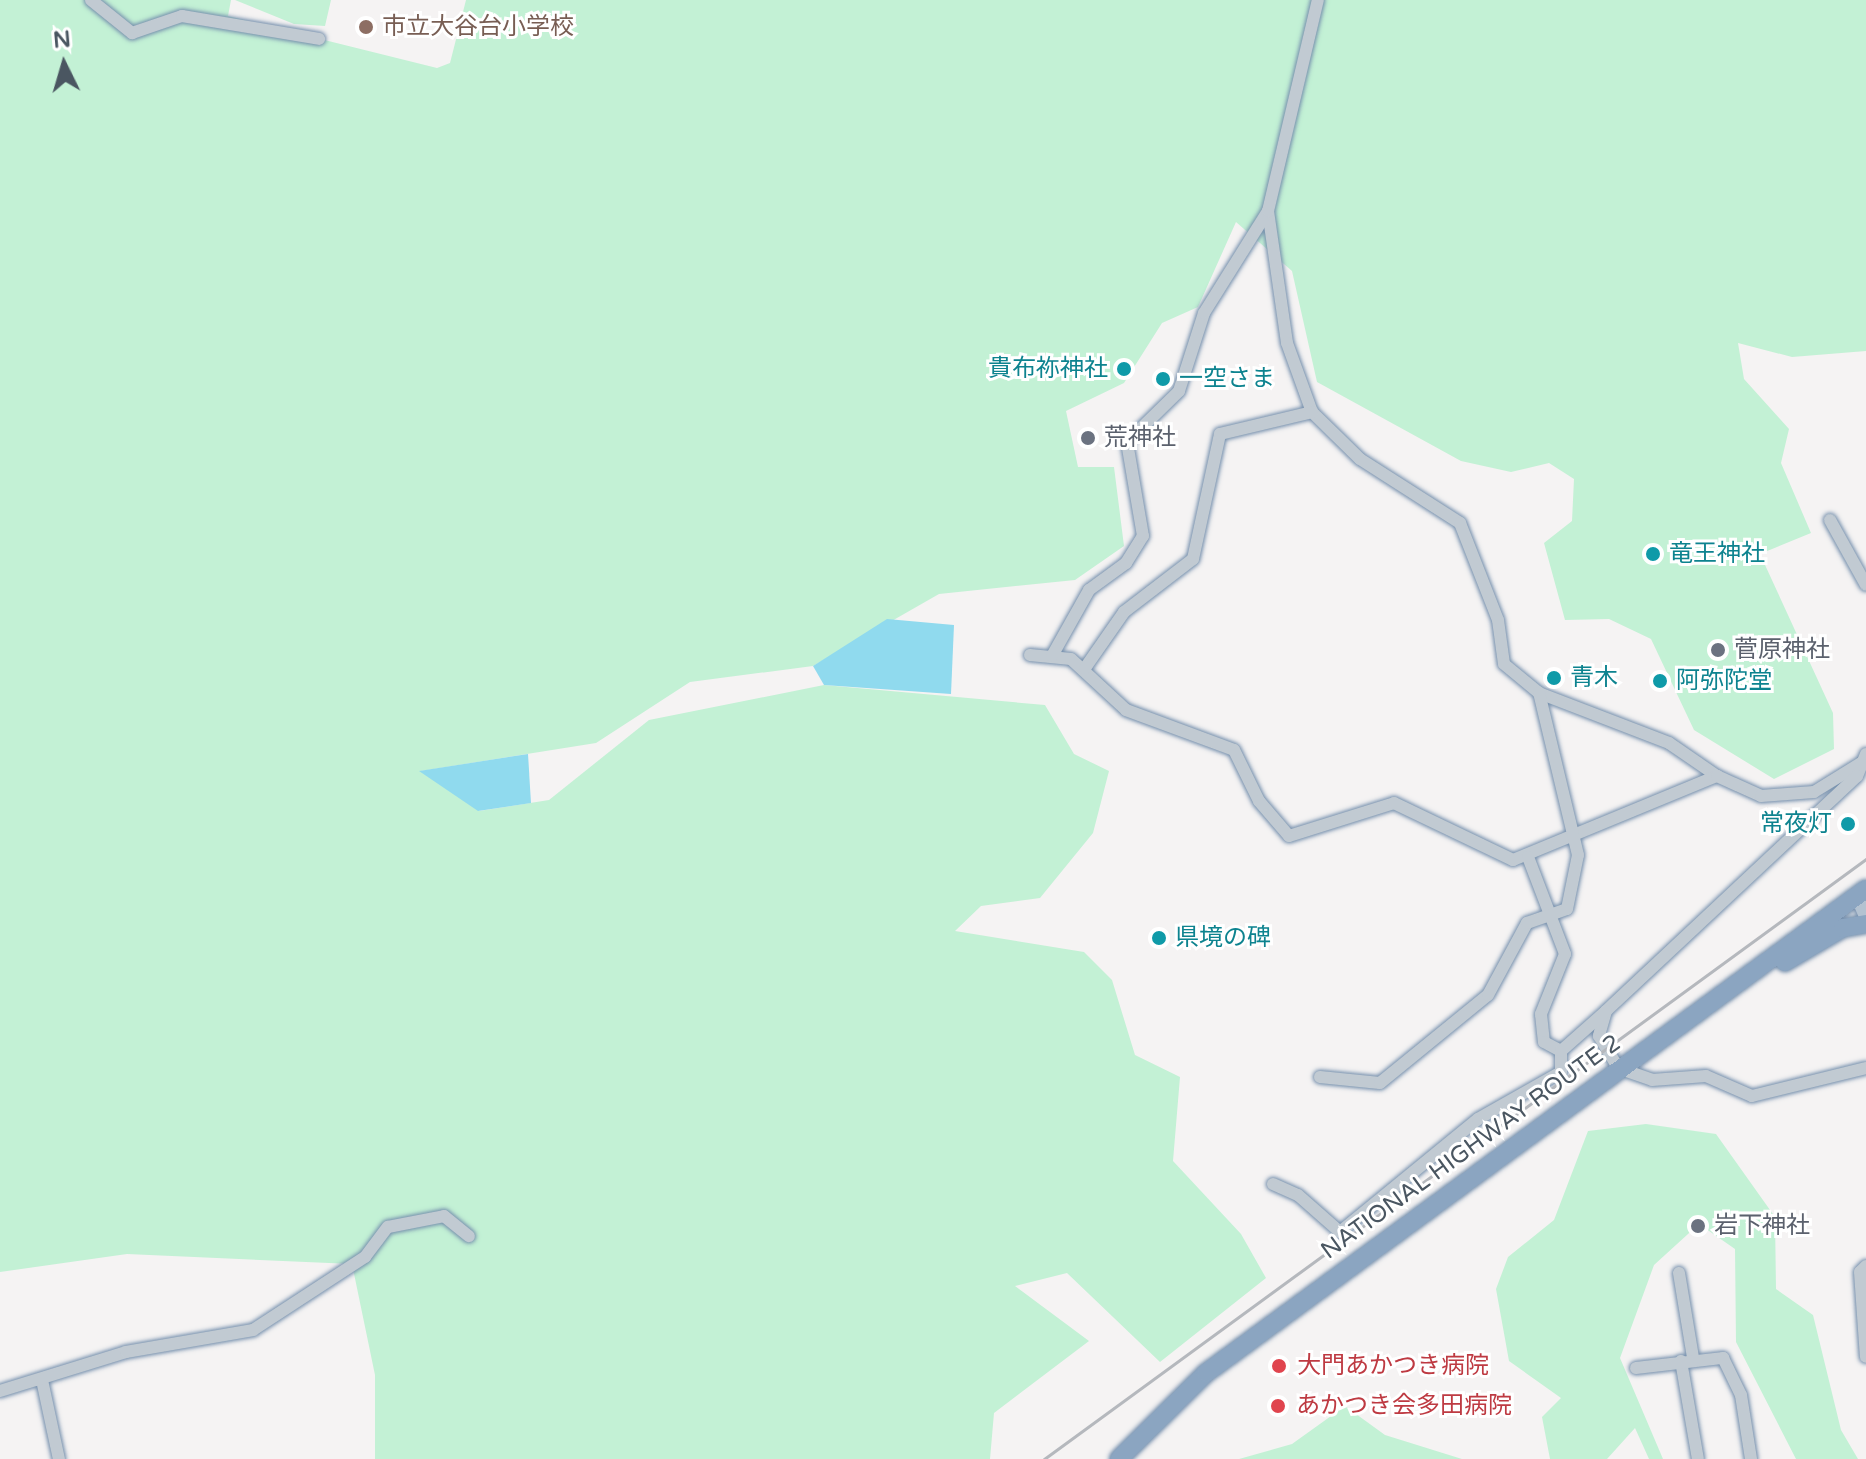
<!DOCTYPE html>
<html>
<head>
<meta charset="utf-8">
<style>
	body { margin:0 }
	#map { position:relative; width:1866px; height:1459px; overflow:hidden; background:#f5f3f3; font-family:"Varela Round","Noto Sans JP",sans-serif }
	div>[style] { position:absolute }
	.green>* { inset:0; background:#c3f1d5 }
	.water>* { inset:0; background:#90daee }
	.roads { filter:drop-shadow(0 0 2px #7690ad) drop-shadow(0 0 2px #7690ad) }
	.minor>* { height:12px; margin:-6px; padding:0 6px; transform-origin:6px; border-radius:6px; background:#c1cad2 }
	.major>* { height:16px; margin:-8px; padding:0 8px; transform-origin:8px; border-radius:8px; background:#b3c2d1 }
	.highway>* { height:18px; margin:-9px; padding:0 9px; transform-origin:9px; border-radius:9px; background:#8ba5c1 }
	.rail>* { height:3px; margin:-1.5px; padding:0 1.5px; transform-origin:1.5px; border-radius:1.5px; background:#b5b8bd }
	.dots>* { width:22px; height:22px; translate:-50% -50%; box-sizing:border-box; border:4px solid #fff; border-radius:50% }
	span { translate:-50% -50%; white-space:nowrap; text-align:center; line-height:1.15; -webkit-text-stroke:6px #fff; paint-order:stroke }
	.education-label { font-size:24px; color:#785e54 }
	.left { translate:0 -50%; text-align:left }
	.culture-label { font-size:24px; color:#0d838f }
	.right { translate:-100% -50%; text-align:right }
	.worship-label { font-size:24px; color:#5b616d }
	.street-label { font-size:24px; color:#4a5661 }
	.health-label { font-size:24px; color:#be3a42 }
	.north { position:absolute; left:24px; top:24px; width:80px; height:80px; -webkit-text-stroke:6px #fff; paint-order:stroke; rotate:355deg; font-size:22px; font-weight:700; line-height:32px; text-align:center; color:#4a5661 }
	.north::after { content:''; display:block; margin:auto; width:28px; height:36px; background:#4a5661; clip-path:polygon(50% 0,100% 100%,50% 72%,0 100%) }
</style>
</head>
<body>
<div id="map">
	<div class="green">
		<i style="clip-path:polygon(0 0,231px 0,228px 16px,437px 68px,450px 63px,466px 0,1866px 0,1866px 351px,1792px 357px,1738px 343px,1744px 379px,1789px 429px,1781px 463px,1811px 533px,1760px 554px,1833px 713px,1834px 749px,1774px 779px,1694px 730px,1651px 639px,1609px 619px,1565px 620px,1544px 543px,1572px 521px,1574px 479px,1549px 463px,1511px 472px,1461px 461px,1317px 382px,1292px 271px,1236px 222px,1198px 307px,1162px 323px,1124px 383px,1066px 411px,1078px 467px,1114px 467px,1124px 546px,1075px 580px,939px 594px,813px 666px,690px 682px,596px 743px,421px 771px,479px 811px,549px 800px,649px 720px,824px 685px,1045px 705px,1074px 754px,1109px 771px,1093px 833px,1040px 898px,981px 906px,955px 931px,1084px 952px,1112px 980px,1135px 1055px,1180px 1077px,1173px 1161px,1241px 1234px,1266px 1278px,1160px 1362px,1067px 1273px,1015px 1286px,1089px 1341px,994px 1413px,990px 1459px,375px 1459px,375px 1375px,352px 1264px,127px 1254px,0 1272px)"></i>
		<i style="clip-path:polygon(235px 0,331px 0,325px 26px,294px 24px)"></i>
		<i style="clip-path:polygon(1646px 1124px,1716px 1134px,1775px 1217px,1776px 1289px,1813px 1315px,1841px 1430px,1858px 1459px,1796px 1459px,1736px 1342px,1735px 1249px,1699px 1224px,1654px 1265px,1620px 1358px,1663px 1459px,1649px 1459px,1635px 1428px,1607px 1459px,1550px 1459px,1542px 1417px,1561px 1398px,1509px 1361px,1496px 1289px,1508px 1257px,1554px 1220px,1588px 1131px)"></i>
		<i style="clip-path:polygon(1345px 1406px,1385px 1435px,1462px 1459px,1239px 1459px,1292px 1444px)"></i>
	</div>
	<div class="water">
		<i style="clip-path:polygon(887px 619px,954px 625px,951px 694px,824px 685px,813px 666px)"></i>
		<i style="clip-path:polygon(528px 754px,531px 803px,478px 811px,419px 771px)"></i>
	</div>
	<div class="roads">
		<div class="minor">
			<i style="left:91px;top:0;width:53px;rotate:38.8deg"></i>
			<i style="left:132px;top:33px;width:53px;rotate:-18.8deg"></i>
			<i style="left:182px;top:16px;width:139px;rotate:9.5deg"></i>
			<i style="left:1268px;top:211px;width:133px;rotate:81.8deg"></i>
			<i style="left:1287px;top:343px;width:73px;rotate:70.1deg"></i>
			<i style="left:1312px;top:412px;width:67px;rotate:44.4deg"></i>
			<i style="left:1360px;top:459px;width:119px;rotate:32.6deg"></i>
			<i style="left:1460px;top:523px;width:104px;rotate:68.6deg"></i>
			<i style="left:1498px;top:620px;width:44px;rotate:82.2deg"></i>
			<i style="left:1504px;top:664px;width:45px;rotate:39.6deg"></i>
			<i style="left:1539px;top:693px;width:139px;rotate:21deg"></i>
			<i style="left:1669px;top:743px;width:58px;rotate:34.5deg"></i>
			<i style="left:1830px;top:520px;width:74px;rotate:61deg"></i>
			<i style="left:1030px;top:655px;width:41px;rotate:5.6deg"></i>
			<i style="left:1071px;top:659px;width:75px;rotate:42.8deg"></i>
			<i style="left:1126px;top:710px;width:115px;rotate:20.3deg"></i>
			<i style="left:1234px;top:750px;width:57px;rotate:63.9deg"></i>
			<i style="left:1259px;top:801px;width:46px;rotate:49.4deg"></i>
			<i style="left:1289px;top:836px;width:110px;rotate:-17.4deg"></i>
			<i style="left:1394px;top:803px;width:132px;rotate:25.6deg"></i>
			<i style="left:1513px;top:860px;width:221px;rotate:-22.4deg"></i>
			<i style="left:1717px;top:776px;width:48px;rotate:24.4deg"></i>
			<i style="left:1761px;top:796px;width:53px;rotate:-4.3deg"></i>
			<i style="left:1814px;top:792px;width:55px;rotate:-31.7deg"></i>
			<i style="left:1052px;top:656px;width:76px;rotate:-60.7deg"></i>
			<i style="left:1089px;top:590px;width:46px;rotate:-36.1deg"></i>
			<i style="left:1126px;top:563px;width:32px;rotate:-58deg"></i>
			<i style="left:1143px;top:536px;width:95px;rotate:-99.7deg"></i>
			<i style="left:1127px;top:442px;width:73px;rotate:-44.4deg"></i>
			<i style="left:1179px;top:391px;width:82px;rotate:-72.2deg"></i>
			<i style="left:1204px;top:313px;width:120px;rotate:-57.9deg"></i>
			<i style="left:1268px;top:211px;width:217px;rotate:-76.7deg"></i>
			<i style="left:1085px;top:668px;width:68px;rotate:-55.1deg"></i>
			<i style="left:1124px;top:612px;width:87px;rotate:-37.5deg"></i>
			<i style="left:1193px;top:559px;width:128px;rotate:-77.8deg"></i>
			<i style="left:1220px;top:434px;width:95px;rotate:-13.4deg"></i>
			<i style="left:1866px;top:754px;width:24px;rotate:112deg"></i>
			<i style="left:1857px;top:776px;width:344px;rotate:136.9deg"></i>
			<i style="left:1606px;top:1011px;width:26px;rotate:106deg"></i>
			<i style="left:1599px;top:1036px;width:37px;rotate:59deg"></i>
			<i style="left:1618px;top:1068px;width:36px;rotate:19deg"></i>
			<i style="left:1652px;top:1080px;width:54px;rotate:-4.2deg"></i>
			<i style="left:1706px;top:1076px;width:50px;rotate:23.5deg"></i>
			<i style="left:1752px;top:1096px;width:117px;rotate:-13.8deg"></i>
			<i style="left:1528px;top:857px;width:104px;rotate:69.1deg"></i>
			<i style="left:1565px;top:954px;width:65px;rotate:111.8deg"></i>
			<i style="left:1541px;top:1014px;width:28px;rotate:84deg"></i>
			<i style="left:1544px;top:1042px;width:19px;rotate:28deg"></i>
			<i style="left:1320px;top:1077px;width:60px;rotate:5.7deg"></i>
			<i style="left:1380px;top:1083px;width:139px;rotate:-39.2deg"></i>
			<i style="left:1488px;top:995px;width:82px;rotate:-61.6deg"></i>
			<i style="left:1527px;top:923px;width:42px;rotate:-19.3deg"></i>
			<i style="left:1567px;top:909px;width:55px;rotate:-78.5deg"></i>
			<i style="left:1578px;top:855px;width:167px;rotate:-103.5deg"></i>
			<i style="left:1273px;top:1184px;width:27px;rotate:24deg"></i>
			<i style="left:1298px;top:1195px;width:56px;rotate:41.4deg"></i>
			<i style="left:1340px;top:1232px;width:178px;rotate:-39.3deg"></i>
			<i style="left:1478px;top:1119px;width:95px;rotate:-29.5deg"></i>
			<i style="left:1561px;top:1072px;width:21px;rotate:-90deg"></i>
			<i style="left:1561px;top:1051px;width:60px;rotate:-41.6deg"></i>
			<i style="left:1866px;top:1266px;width:8px;rotate:135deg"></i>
			<i style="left:1860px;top:1272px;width:85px;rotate:86deg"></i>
			<i style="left:1679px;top:1273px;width:86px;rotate:80.6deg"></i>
			<i style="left:1681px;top:1361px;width:99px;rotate:80.2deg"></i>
			<i style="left:1636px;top:1368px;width:88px;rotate:-6.6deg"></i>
			<i style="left:1723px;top:1358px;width:41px;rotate:64.1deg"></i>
			<i style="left:1741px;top:1395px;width:65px;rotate:81.1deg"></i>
			<i style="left:42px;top:1380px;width:81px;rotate:77.9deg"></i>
			<i style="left:0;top:1391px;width:132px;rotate:-17.2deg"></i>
			<i style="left:126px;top:1352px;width:129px;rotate:-9.8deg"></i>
			<i style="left:253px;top:1330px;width:134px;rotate:-33.1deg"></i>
			<i style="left:365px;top:1257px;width:38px;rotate:-53deg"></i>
			<i style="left:388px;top:1227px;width:57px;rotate:-11.1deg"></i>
			<i style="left:444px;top:1216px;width:32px;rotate:39deg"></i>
		</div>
		<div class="major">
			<i style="left:1858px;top:895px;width:21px;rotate:67deg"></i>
		</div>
		<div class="highway">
			<i style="left:1785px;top:962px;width:67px;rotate:-30.4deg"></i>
			<i style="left:1843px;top:928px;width:23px;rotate:-10deg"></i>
			<i style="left:1119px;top:1459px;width:122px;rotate:-44.7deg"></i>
			<i style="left:1206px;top:1373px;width:818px;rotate:-36.25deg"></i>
		</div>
	</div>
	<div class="rail">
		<i style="left:1044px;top:1459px;width:1018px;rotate:-36.13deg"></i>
	</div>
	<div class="dots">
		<i style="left:366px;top:27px;background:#8d6e63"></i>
		<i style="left:1124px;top:369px;background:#0f9aa8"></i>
		<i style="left:1163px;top:379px;background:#0f9aa8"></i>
		<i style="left:1088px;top:438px;background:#6b7280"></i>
		<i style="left:1653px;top:554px;background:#0f9aa8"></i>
		<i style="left:1718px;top:650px;background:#6b7280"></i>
		<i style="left:1554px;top:678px;background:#0f9aa8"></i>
		<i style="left:1660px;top:681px;background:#0f9aa8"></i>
		<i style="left:1848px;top:824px;background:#0f9aa8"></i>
		<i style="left:1159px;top:938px;background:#0f9aa8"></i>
		<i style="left:1698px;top:1226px;background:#6b7280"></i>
		<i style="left:1279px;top:1366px;background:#e0444e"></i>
		<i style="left:1278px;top:1406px;background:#e0444e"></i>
	</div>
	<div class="education-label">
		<span class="left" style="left:382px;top:27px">市立大谷台小学校</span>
	</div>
	<div class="culture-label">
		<span class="right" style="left:1108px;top:369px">貴布祢神社</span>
		<span class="left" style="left:1179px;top:379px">一空さま</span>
		<span class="left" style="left:1669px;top:554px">竜王神社</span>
		<span class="left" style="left:1570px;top:678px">青木</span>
		<span class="left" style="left:1676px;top:681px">阿弥陀堂</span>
		<span class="right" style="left:1832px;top:824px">常夜灯</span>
		<span class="left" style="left:1175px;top:938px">県境の碑</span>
	</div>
	<div class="worship-label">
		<span class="left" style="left:1104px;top:438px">荒神社</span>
		<span class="left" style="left:1734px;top:650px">菅原神社</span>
		<span class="left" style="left:1714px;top:1226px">岩下神社</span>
	</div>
	<div class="street-label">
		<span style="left:1471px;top:1147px;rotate:-36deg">NATIONAL HIGHWAY ROUTE 2</span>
	</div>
	<div class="health-label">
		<span class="left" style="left:1297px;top:1366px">大門あかつき病院</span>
		<span class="left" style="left:1296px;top:1406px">あかつき会多田病院</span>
	</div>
	<div class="north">N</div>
</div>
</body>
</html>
